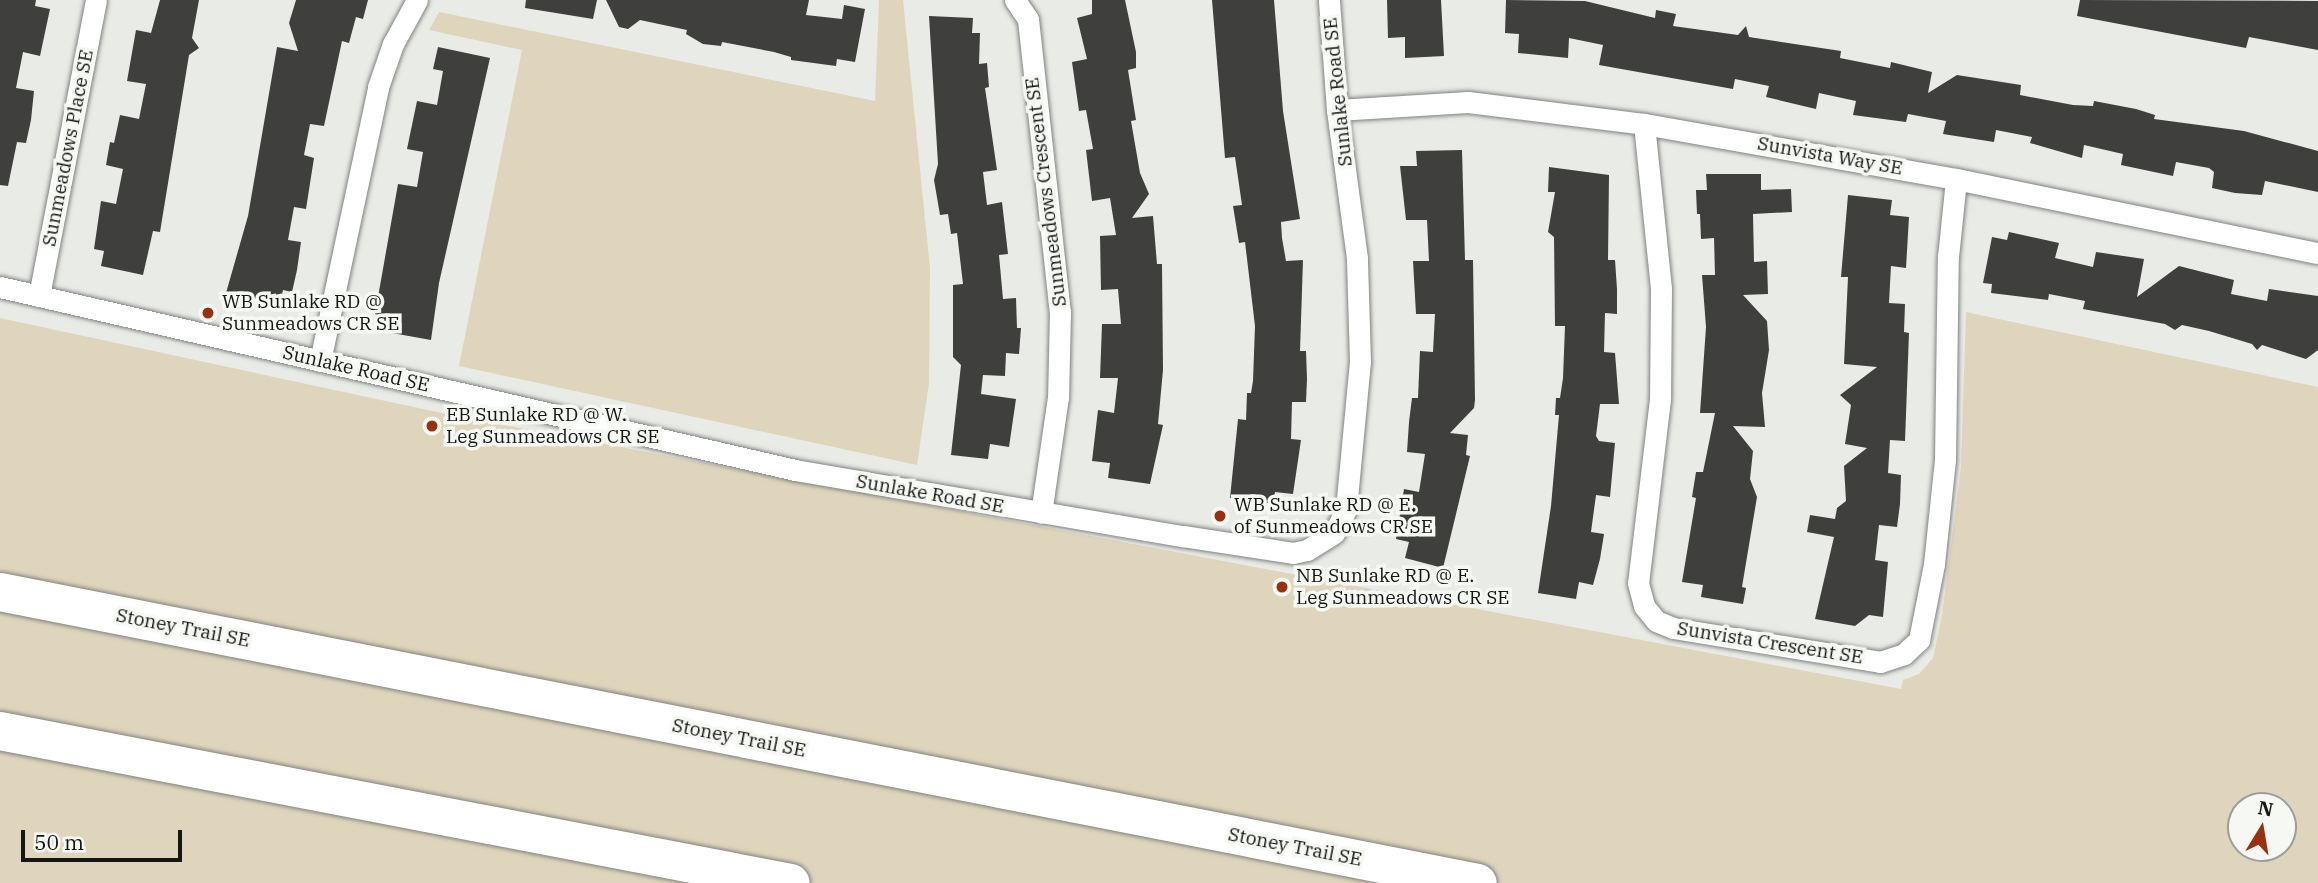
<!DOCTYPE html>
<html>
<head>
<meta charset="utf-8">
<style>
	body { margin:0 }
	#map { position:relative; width:2318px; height:883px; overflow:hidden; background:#e9ebe7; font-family:"IBM Plex Serif",serif }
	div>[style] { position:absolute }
	.green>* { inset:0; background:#ded5bc }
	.building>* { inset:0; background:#3f403d }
	.roads { filter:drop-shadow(0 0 2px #818380) drop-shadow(0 0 2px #818380) }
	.street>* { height:21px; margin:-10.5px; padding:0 10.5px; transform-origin:10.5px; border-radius:10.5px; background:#fff }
	.highway>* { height:38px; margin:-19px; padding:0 19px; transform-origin:19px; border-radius:19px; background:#fff }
	.dots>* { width:19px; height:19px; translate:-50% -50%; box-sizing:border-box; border:4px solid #f6f8f4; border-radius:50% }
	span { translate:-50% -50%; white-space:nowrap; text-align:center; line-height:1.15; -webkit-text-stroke:7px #f6f8f4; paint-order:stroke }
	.street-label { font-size:19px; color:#161715 }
	.poi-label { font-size:19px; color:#161715 }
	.left { translate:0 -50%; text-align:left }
	.north { position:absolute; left:2227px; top:792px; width:70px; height:70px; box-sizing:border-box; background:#f6f8f4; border:2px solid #9c9e9b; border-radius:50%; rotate:11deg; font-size:19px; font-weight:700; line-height:28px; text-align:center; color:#161715 }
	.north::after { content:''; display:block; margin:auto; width:24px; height:32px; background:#98310f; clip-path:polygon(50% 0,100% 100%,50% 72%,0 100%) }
	.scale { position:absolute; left:21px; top:830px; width:161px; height:32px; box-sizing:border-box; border:4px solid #161715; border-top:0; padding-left:9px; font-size:21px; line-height:24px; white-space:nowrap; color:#161715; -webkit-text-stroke:5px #f6f8f4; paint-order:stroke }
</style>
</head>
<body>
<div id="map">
	<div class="green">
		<i style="clip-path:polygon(879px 0,903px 0,930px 268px,929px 383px,917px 465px,459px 366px,522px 50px,429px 30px,439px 12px,875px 101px)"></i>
		<i style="clip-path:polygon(evenodd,1966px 312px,2318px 387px,2318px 883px,0 883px,0 318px,451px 415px,1901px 689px,1903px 680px,1919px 674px,1933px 658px,1942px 615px,1961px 467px,1966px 312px,2241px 806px,2283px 806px,2283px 848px,2241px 848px,2241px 806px)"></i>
	</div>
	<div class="building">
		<i style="clip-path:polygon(0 0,36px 0,35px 6px,50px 9px,40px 56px,23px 52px,16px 88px,34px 91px,31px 120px,26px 143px,17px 142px,8px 186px,0 185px)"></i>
		<i style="clip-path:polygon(160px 0,199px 0,192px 38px,199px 48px,189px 55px,160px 232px,153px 231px,143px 275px,101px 266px,104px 251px,94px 249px,101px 201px,116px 204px,123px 169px,106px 165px,110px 142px,114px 143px,120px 115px,139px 119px,146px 84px,127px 81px,136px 30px,151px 33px)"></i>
		<i style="clip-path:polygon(296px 0,368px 0,363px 19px,356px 17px,349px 43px,342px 41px,324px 126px,310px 124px,304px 155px,314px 158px,306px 209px,294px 207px,288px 240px,301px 242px,297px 270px,292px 292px,283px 290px,280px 303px,226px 293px,248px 216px,277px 47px,298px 51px,289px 23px)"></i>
		<i style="clip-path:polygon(526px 0,597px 0,593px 19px,525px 8px)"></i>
		<i style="clip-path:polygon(606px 0,809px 0,806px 15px,842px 19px,844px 5px,865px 9px,855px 62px,837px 59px,836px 66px,791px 60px,791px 57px,774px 52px,722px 42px,721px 46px,703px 44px,686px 34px,687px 30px,640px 20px,628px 29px,619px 27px)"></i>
		<i style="clip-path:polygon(1092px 0,1125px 0,1136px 52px,1136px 68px,1128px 70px,1136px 120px,1131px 121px,1140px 173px,1149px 194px,1132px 218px,1153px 216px,1157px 264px,1162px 264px,1163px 370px,1158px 424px,1163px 425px,1150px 484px,1108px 478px,1110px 463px,1092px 461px,1098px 410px,1114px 413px,1118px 378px,1100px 378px,1102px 324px,1121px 324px,1118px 289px,1101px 290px,1100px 236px,1116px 235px,1110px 198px,1092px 201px,1086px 150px,1093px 149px,1086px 110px,1079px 111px,1072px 62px,1087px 59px,1077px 18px,1092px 14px)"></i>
		<i style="clip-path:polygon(1212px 0,1274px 0,1283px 111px,1300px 219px,1281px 222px,1282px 238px,1286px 261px,1303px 260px,1300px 351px,1306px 351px,1307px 379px,1306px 402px,1292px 402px,1291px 439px,1301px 440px,1293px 494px,1275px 492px,1273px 504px,1230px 498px,1238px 419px,1246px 420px,1247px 393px,1251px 393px,1253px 381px,1255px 326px,1245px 242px,1239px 243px,1233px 206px,1242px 205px,1235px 157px,1225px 158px)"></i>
		<i style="clip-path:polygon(1387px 0,1441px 0,1444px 56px,1405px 58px,1405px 37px,1388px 38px)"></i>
		<i style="clip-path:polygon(1506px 0,1585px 1px,1655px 18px,1656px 10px,1676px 14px,1673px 26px,1738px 35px,1746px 26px,1749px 37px,1841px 51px,1840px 58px,1890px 68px,1891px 62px,1932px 72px,1928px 93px,1957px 75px,2021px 85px,2020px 95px,2073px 105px,2093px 106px,2094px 101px,2136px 109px,2155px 115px,2154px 119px,2244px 131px,2318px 151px,2318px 192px,2265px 181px,2262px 195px,2235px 193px,2212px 188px,2214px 172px,2209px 168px,2176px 162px,2173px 176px,2121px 165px,2123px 154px,2084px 145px,2082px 158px,2030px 143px,2032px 137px,1996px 130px,1994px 142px,1943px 134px,1946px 121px,1908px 114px,1906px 122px,1853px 115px,1856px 101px,1819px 93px,1816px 109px,1766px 97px,1769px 86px,1735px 79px,1733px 89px,1599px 65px,1603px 45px,1569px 38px,1568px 58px,1518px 53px,1519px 34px,1505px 33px)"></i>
		<i style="clip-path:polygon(2080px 0,2318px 1px,2318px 50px,2249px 37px,2246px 48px,2077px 16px)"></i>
		<i style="clip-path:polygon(929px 16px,973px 18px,972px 33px,980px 33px,979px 64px,987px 63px,989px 87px,985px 88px,997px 170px,983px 172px,987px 205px,1002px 202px,1008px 254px,999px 255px,1003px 299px,1016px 298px,1017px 328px,1021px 328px,1019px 354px,1006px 353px,1005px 376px,983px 375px,981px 394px,1016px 399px,1009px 447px,990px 444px,988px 459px,951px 455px,961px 365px,953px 357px,953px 285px,963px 284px,957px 233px,951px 234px,948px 214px,940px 215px,934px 180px,938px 164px)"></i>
		<i style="clip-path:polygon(438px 47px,490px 58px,439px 283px,431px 340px,392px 333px,395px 320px,375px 314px,398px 184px,417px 187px,423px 152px,407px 149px,417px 101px,437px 105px,443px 71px,433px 69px)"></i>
		<i style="clip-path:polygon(1462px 150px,1465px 260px,1473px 260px,1475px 400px,1474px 408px,1450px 433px,1468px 435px,1466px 455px,1470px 456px,1443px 568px,1405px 558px,1409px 542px,1396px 539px,1404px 489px,1419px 492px,1425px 454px,1407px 452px,1409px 422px,1412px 398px,1418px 398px,1420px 351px,1433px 352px,1435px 314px,1416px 314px,1413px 261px,1429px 261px,1427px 220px,1406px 220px,1400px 166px,1417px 166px,1416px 151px)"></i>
		<i style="clip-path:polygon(1549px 167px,1609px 175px,1608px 260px,1615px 260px,1617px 289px,1617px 314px,1605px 313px,1604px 352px,1615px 353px,1619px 404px,1600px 404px,1596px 436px,1599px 441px,1615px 443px,1610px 497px,1596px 495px,1591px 532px,1604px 534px,1600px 559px,1593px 585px,1579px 582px,1576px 599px,1538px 593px,1551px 506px,1559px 415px,1555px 415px,1556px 398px,1560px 398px,1563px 378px,1565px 326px,1555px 326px,1554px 237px,1548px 232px,1555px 192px,1548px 192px)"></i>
		<i style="clip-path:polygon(1706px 174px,1761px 174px,1761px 190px,1791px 189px,1792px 212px,1753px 214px,1754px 262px,1767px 261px,1768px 294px,1743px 295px,1767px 321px,1769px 350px,1762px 393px,1765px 427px,1733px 426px,1753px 451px,1750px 479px,1757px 497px,1742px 587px,1746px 588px,1743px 604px,1701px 597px,1703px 585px,1682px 582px,1696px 498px,1692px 497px,1696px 472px,1703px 472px,1715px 413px,1700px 413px,1706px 327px,1702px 275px,1715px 275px,1714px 238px,1701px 239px,1700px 214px,1697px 214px,1696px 190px,1707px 190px)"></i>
		<i style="clip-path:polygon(1848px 195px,1892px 200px,1890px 215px,1909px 217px,1906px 268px,1891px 266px,1889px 303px,1905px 304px,1904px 332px,1909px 333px,1905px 441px,1890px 440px,1888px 473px,1901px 475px,1900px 504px,1897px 527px,1879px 525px,1875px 560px,1888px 562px,1883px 617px,1869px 615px,1855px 626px,1815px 619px,1834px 537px,1807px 532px,1810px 515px,1835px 519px,1837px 508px,1846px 501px,1844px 466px,1867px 448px,1845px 444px,1851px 405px,1840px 395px,1877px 367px,1844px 364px,1848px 277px,1841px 277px)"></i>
		<i style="clip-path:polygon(2009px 232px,2059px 243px,2055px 258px,2093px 267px,2096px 252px,2144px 259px,2137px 297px,2179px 266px,2234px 280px,2231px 294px,2267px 301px,2269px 289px,2318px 296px,2318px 350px,2306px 359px,2262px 345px,2257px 350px,2252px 344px,2209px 331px,2182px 325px,2175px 330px,2165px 324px,2083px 309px,2085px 301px,2049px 294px,2048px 300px,1991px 293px,1992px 284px,1983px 283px,1992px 237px,2007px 240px)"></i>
	</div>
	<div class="roads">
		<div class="street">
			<i style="left:1015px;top:0;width:23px;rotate:56deg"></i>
			<i style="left:1028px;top:19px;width:295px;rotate:83.8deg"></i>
			<i style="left:1060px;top:312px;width:85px;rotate:91.3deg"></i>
			<i style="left:1058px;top:397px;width:117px;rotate:98.3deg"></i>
			<i style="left:1337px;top:110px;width:131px;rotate:-3.5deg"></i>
			<i style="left:1468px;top:102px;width:177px;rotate:7.1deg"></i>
			<i style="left:1644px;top:124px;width:317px;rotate:10deg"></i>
			<i style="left:1956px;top:179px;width:369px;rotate:11.6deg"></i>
			<i style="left:1644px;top:124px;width:166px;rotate:84.1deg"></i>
			<i style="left:1661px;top:289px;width:110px;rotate:90.5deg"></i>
			<i style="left:1660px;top:399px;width:185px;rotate:96.8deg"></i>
			<i style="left:1638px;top:583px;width:24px;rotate:75deg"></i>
			<i style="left:1644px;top:606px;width:19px;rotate:51deg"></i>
			<i style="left:1656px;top:621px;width:18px;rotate:22deg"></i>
			<i style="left:1673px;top:628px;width:210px;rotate:9.3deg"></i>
			<i style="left:1880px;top:662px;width:25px;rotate:-18deg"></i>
			<i style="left:1904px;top:654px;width:21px;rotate:-43deg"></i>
			<i style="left:1919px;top:640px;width:77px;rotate:-78.8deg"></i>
			<i style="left:1934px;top:564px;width:105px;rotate:-84deg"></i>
			<i style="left:1945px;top:460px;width:203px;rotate:-89.2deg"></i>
			<i style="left:1948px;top:257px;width:78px;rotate:-84.1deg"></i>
			<i style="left:0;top:287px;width:816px;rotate:12.96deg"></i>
			<i style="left:795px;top:470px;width:394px;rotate:9.7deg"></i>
			<i style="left:1183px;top:536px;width:111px;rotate:8.8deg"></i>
			<i style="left:1293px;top:553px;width:14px;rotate:-12deg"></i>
			<i style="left:1307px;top:550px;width:32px;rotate:-32deg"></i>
			<i style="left:1334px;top:533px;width:27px;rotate:-63deg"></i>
			<i style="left:1346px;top:509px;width:148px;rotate:-84.6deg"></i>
			<i style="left:1360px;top:362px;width:104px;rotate:-91.7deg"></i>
			<i style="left:1357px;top:258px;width:149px;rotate:-97.7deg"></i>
			<i style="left:1337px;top:110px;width:110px;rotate:-94.2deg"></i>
			<i style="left:39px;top:296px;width:301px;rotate:-79.1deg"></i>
			<i style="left:320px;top:361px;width:280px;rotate:-78deg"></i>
			<i style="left:378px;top:87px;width:46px;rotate:-70.8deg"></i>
			<i style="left:393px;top:44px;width:50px;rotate:-61.4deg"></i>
		</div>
		<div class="highway">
			<i style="left:0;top:592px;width:1506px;rotate:11.14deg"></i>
			<i style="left:0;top:731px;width:805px;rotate:10.88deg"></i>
		</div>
	</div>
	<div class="dots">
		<i style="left:208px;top:313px;background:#98310f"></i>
		<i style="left:432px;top:426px;background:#98310f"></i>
		<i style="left:1220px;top:516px;background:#98310f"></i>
		<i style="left:1282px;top:587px;background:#98310f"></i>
	</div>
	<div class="street-label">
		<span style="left:1338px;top:92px;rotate:-96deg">Sunlake Road SE</span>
		<span style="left:68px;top:148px;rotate:-79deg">Sunmeadows Place SE</span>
		<span style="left:1830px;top:156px;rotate:10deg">Sunvista Way SE</span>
		<span style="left:1046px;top:192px;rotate:-97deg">Sunmeadows Crescent SE</span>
		<span style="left:356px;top:369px;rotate:13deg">Sunlake Road SE</span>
		<span style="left:930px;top:494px;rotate:10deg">Sunlake Road SE</span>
		<span style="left:183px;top:628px;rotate:11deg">Stoney Trail SE</span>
		<span style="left:1770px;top:643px;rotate:9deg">Sunvista Crescent SE</span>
		<span style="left:739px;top:738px;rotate:11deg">Stoney Trail SE</span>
		<span style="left:1295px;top:847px;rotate:11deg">Stoney Trail SE</span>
	</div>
	<div class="poi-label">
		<span class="left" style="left:222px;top:313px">WB Sunlake RD @<br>Sunmeadows CR SE</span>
		<span class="left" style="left:446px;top:426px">EB Sunlake RD @ W.<br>Leg Sunmeadows CR SE</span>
		<span class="left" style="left:1234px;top:516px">WB Sunlake RD @ E.<br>of Sunmeadows CR SE</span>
		<span class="left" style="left:1296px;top:587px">NB Sunlake RD @ E.<br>Leg Sunmeadows CR SE</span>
	</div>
	<div class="north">N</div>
	<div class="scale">50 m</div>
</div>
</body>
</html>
